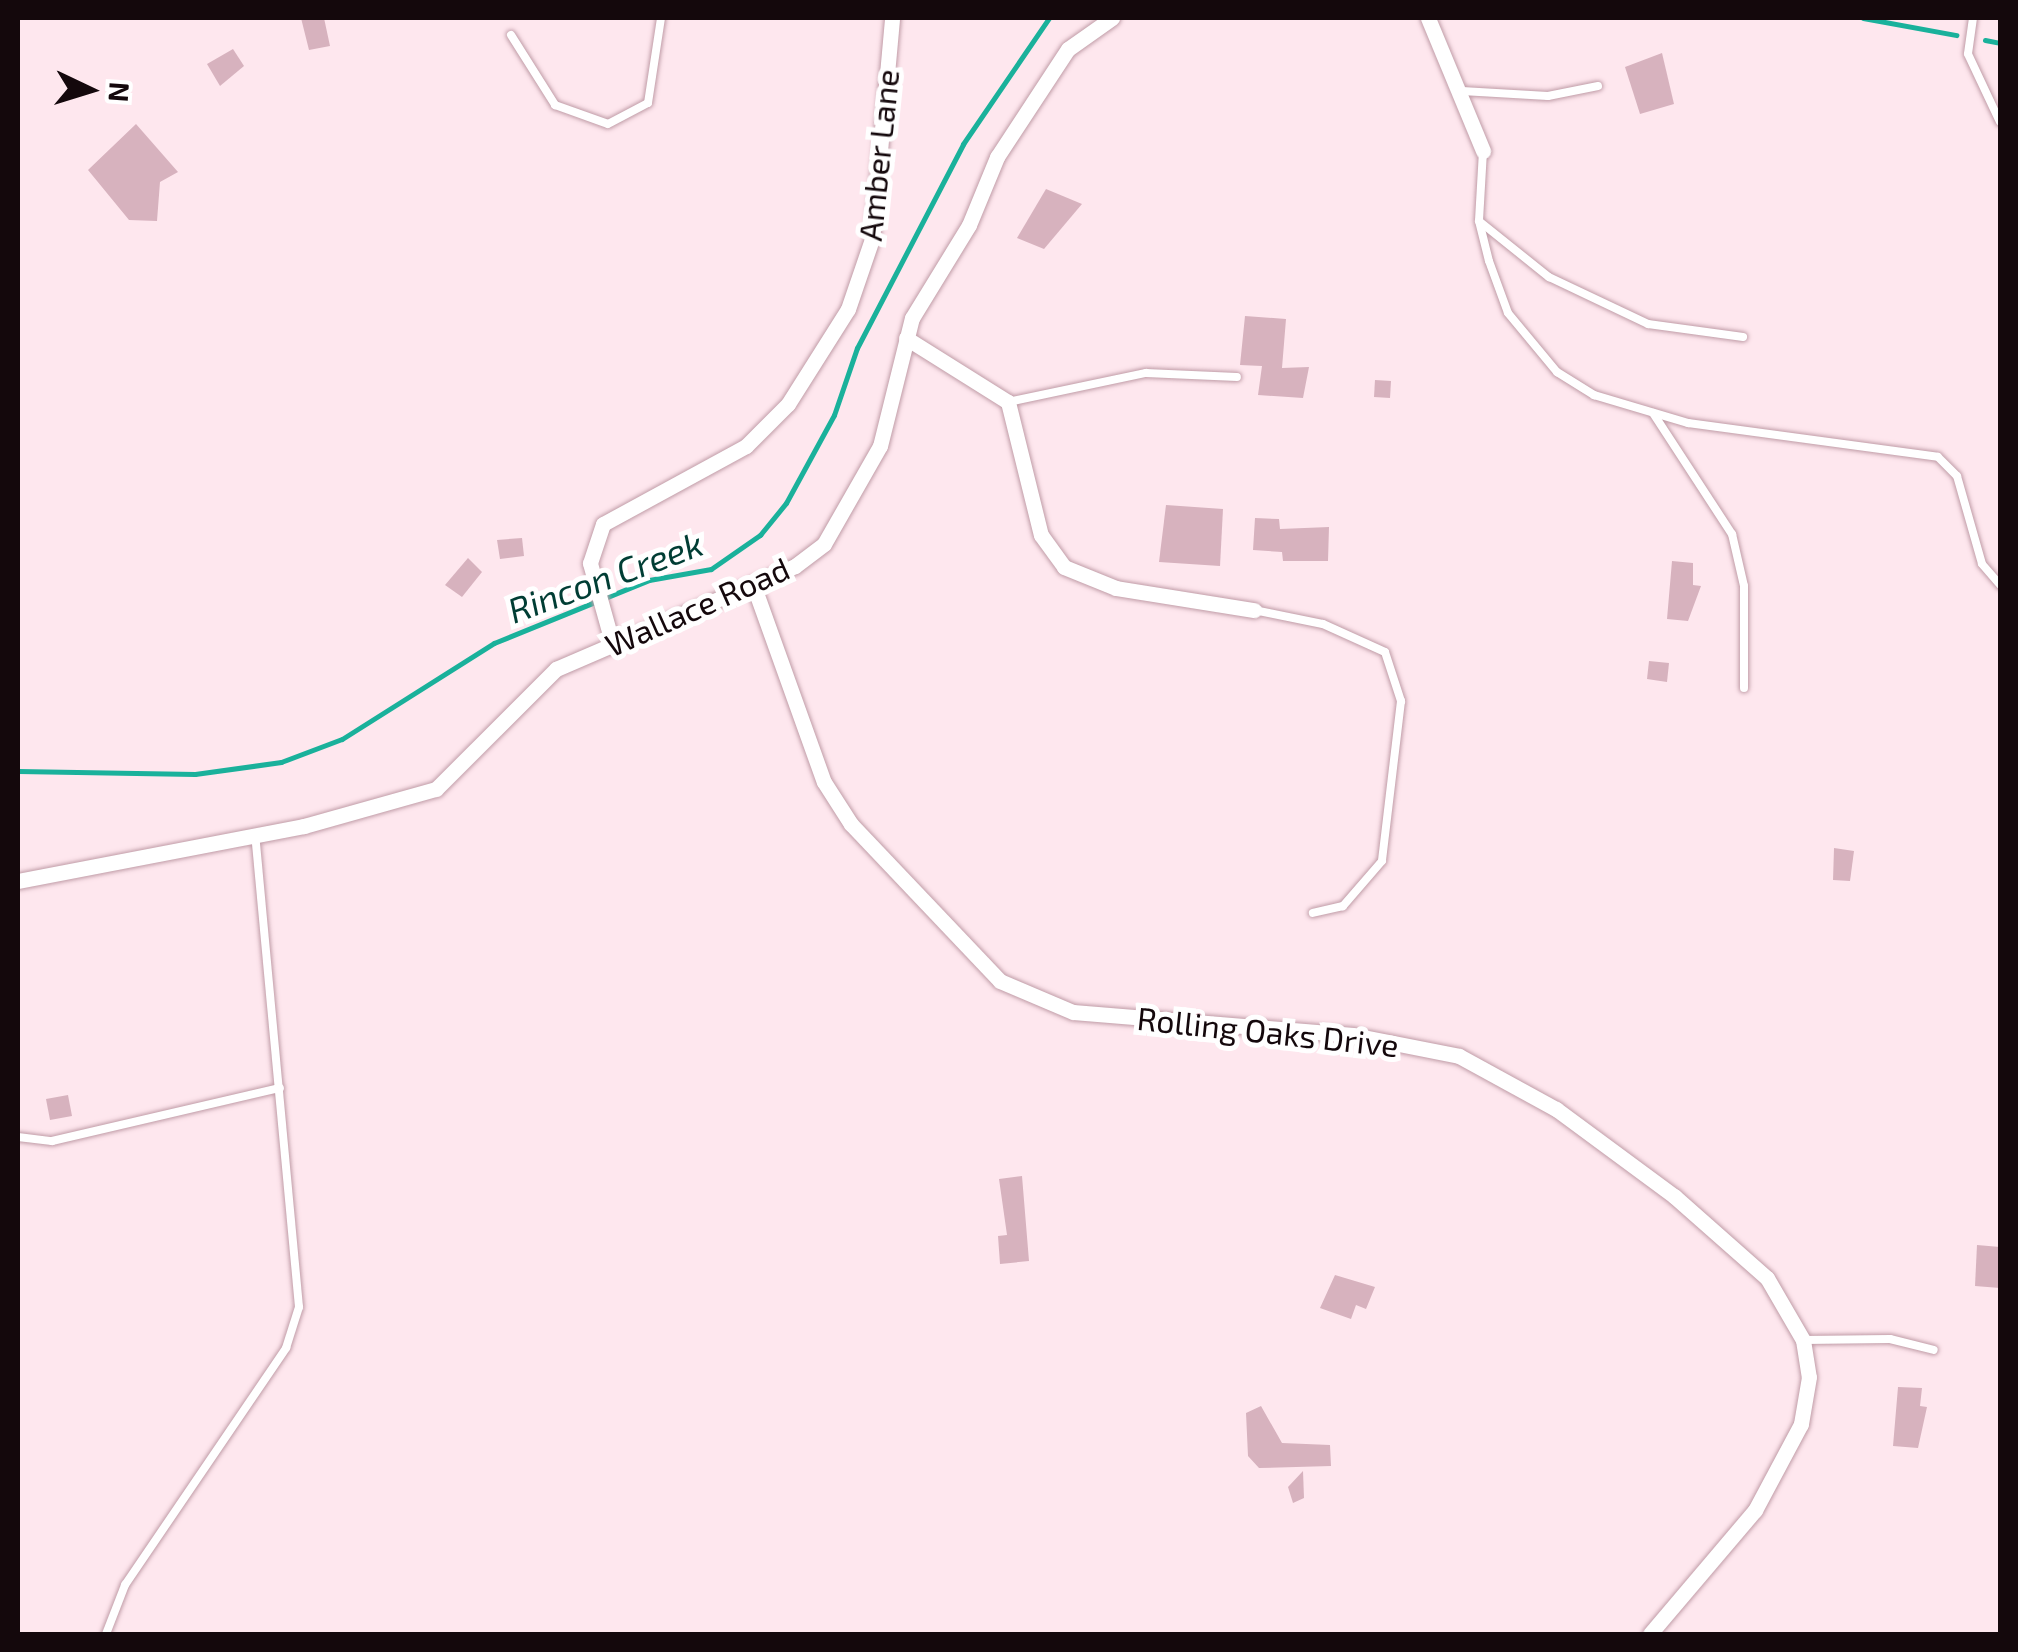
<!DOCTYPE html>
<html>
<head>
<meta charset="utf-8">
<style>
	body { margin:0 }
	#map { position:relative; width:2018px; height:1652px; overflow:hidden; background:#fee7ee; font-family:"Exo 2",sans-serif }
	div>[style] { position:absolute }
	.stream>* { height:5px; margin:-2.5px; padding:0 2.5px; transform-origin:2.5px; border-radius:2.5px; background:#1ab19b }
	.building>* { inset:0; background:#d7b2be }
	.roads { filter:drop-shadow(0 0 2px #c09ca7) drop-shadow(0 0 2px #c09ca7) }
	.service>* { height:8px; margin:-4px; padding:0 4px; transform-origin:4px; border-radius:4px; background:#fff }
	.minor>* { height:15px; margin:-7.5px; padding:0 7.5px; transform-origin:7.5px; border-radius:7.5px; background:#fff }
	span { translate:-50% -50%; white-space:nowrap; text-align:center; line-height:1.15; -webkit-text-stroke:10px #fff; paint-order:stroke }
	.street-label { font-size:32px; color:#14080c }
	.water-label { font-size:35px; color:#003d34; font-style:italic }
	.frame { position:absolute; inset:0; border:20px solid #14080c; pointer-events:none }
	.north { position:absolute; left:40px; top:40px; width:100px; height:100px; -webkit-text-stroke:8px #fff; paint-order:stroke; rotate:94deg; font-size:28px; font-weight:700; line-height:40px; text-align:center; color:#14080c }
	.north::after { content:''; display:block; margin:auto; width:35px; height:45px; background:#14080c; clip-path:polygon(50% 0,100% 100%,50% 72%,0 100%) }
</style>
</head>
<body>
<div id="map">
	<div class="stream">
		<i style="left:1863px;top:18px;width:95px;rotate:10.4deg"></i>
		<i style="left:1985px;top:40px;width:15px;rotate:11deg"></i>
		<i style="left:18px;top:771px;width:177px;rotate:1deg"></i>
		<i style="left:195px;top:774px;width:87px;rotate:-7.9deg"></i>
		<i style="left:281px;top:762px;width:65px;rotate:-20.7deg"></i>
		<i style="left:342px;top:739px;width:180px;rotate:-32.3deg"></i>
		<i style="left:494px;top:643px;width:167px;rotate:-22.1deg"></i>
		<i style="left:649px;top:580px;width:63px;rotate:-10.1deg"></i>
		<i style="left:711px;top:569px;width:60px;rotate:-34.8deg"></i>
		<i style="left:760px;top:535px;width:41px;rotate:-50.9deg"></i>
		<i style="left:786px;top:503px;width:100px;rotate:-61.4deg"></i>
		<i style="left:834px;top:415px;width:71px;rotate:-71.1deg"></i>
		<i style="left:857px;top:348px;width:230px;rotate:-62.5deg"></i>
		<i style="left:963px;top:144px;width:153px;rotate:-55.7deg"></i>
	</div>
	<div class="building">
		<i style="clip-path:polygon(301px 18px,324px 18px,330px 46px,309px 50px)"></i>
		<i style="clip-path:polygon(233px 49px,244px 66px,220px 86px,207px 64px)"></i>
		<i style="clip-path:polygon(1662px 53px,1674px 104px,1640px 114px,1625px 67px)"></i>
		<i style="clip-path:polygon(136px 124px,178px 172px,160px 182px,157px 221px,129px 220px,88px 170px)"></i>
		<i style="clip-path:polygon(1046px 189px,1082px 204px,1044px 249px,1017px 238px)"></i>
		<i style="clip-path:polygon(1245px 316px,1286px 319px,1282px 368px,1309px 367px,1303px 398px,1258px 395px,1262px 366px,1240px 365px)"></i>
		<i style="clip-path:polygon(1375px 380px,1391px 381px,1390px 398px,1374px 397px)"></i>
		<i style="clip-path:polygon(1166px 505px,1223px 509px,1220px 566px,1159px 562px)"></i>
		<i style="clip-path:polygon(1255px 518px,1279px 519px,1280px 529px,1329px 527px,1328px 561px,1283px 561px,1282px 552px,1253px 550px)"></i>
		<i style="clip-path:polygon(522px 538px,524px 556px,500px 559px,497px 540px)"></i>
		<i style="clip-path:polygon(468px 558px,482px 572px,462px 597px,445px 585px)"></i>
		<i style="clip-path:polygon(1672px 561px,1693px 563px,1693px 585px,1701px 586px,1688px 621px,1667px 619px)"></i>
		<i style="clip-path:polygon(1649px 661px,1669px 663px,1667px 682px,1647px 679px)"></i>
		<i style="clip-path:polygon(1834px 848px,1854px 851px,1850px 881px,1833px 880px)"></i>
		<i style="clip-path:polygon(68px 1095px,72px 1116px,50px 1120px,46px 1099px)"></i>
		<i style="clip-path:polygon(1022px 1176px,1029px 1261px,1000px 1264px,998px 1236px,1007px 1235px,999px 1179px)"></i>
		<i style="clip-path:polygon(1977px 1245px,2000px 1247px,2000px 1288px,1975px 1286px)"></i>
		<i style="clip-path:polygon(1335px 1275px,1375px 1287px,1366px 1309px,1356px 1305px,1351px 1319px,1320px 1308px)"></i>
		<i style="clip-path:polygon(1898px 1387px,1922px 1388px,1920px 1406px,1927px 1407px,1918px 1448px,1893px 1446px)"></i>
		<i style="clip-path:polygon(1261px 1406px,1282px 1443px,1330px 1445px,1331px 1466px,1259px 1468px,1248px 1456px,1246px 1413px)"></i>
		<i style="clip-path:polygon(1303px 1471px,1304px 1498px,1293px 1503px,1288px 1487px)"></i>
	</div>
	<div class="roads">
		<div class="service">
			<i style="left:1973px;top:18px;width:36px;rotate:98deg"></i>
			<i style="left:1968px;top:54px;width:75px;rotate:64.8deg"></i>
			<i style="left:511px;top:35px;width:83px;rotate:57.8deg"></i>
			<i style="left:555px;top:105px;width:56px;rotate:19.7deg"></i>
			<i style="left:608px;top:124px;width:45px;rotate:-27.7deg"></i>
			<i style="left:648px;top:103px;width:86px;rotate:-81.3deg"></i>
			<i style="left:1462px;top:91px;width:86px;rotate:3.3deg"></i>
			<i style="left:1548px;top:96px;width:51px;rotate:-11.3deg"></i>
			<i style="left:1483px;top:151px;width:70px;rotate:93.3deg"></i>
			<i style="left:1479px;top:221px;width:41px;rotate:76deg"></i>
			<i style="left:1489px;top:261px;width:55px;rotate:69.9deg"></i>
			<i style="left:1508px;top:313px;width:77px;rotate:50.3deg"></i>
			<i style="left:1557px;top:372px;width:44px;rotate:31.9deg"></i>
			<i style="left:1594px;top:395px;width:98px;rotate:16.6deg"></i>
			<i style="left:1688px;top:423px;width:252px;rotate:7.7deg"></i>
			<i style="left:1938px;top:457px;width:27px;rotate:45deg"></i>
			<i style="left:1957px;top:476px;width:91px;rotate:74.1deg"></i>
			<i style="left:1982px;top:564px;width:28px;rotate:49deg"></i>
			<i style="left:1479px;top:221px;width:90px;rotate:38.7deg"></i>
			<i style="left:1549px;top:277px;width:110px;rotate:25.4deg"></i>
			<i style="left:1648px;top:324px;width:96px;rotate:7.8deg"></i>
			<i style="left:1008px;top:402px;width:141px;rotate:-11.9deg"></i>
			<i style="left:1146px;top:373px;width:91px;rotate:2.5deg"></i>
			<i style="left:1653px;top:413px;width:145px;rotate:56.9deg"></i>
			<i style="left:1732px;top:534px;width:53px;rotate:77deg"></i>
			<i style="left:1744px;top:586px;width:102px;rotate:90deg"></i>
			<i style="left:1254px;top:610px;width:70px;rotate:11.5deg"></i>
			<i style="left:1323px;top:624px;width:68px;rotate:24.3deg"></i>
			<i style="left:1385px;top:652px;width:52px;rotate:71.9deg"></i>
			<i style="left:1401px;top:701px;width:161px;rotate:96.8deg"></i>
			<i style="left:1382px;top:861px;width:60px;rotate:130.9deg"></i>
			<i style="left:1343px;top:906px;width:31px;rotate:167deg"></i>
			<i style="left:18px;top:1137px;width:34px;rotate:7deg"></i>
			<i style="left:52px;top:1141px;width:234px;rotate:-13.1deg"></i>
			<i style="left:1803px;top:1340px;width:87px;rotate:-0.7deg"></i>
			<i style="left:1890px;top:1339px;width:45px;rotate:14deg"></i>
			<i style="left:106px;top:1634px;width:53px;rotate:-68.8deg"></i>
			<i style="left:125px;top:1585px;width:287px;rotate:-55.8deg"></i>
			<i style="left:286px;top:1348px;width:43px;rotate:-72.4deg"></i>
			<i style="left:299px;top:1307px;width:473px;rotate:-95.3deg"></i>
		</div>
		<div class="minor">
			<i style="left:1428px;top:18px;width:144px;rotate:67.5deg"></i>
			<i style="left:906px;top:338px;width:120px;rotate:32.1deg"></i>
			<i style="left:1008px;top:402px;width:137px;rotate:76.1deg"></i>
			<i style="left:1041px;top:535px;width:39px;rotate:54deg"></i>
			<i style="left:1064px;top:567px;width:56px;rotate:22deg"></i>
			<i style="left:1116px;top:588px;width:140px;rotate:9.1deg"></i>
			<i style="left:753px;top:584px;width:210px;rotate:70.3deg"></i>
			<i style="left:824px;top:782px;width:50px;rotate:57.3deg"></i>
			<i style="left:851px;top:824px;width:216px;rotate:46.5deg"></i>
			<i style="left:1000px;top:981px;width:79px;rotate:23deg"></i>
			<i style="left:1073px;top:1012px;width:281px;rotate:4.7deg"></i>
			<i style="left:1353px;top:1035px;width:108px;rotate:11.2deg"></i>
			<i style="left:1459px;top:1056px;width:111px;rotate:28.7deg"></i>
			<i style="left:1556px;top:1109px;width:147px;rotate:36.4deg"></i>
			<i style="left:1674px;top:1196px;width:124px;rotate:41.4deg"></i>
			<i style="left:1767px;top:1278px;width:72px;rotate:59.9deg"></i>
			<i style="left:1803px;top:1340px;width:37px;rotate:81deg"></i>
			<i style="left:1809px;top:1377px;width:48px;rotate:99.7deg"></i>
			<i style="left:1801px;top:1424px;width:98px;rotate:118.1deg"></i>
			<i style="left:1755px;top:1510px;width:162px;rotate:130.3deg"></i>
			<i style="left:612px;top:642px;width:82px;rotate:-105.6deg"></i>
			<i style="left:590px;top:563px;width:41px;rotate:-71.6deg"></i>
			<i style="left:603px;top:524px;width:163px;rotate:-28.6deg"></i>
			<i style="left:746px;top:446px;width:59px;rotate:-45deg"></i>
			<i style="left:788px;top:404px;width:112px;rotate:-57.7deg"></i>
			<i style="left:848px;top:309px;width:74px;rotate:-71.1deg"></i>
			<i style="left:872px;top:239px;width:222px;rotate:-84.8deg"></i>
			<i style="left:18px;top:881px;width:291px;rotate:-10.9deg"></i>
			<i style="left:304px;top:826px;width:137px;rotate:-15.7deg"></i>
			<i style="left:436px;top:789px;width:170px;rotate:-45deg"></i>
			<i style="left:556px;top:669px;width:260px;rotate:-23.3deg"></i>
			<i style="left:795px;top:566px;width:36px;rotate:-37deg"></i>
			<i style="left:824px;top:544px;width:113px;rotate:-60.3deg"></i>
			<i style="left:880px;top:446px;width:132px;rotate:-76deg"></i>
			<i style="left:912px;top:318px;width:109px;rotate:-58.5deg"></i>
			<i style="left:969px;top:225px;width:74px;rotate:-67.6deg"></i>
			<i style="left:997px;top:157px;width:129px;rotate:-56.7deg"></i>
			<i style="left:1068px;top:49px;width:54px;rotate:-35.2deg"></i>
		</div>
	</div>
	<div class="street-label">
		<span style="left:878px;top:155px;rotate:-84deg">Amber Lane</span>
		<span style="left:697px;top:606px;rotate:-24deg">Wallace Road</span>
		<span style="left:1268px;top:1031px;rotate:6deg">Rolling Oaks Drive</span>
	</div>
	<div class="water-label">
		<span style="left:605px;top:576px;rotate:-20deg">Rincon Creek</span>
	</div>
	<div class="frame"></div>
	<div class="north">N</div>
</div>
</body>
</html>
